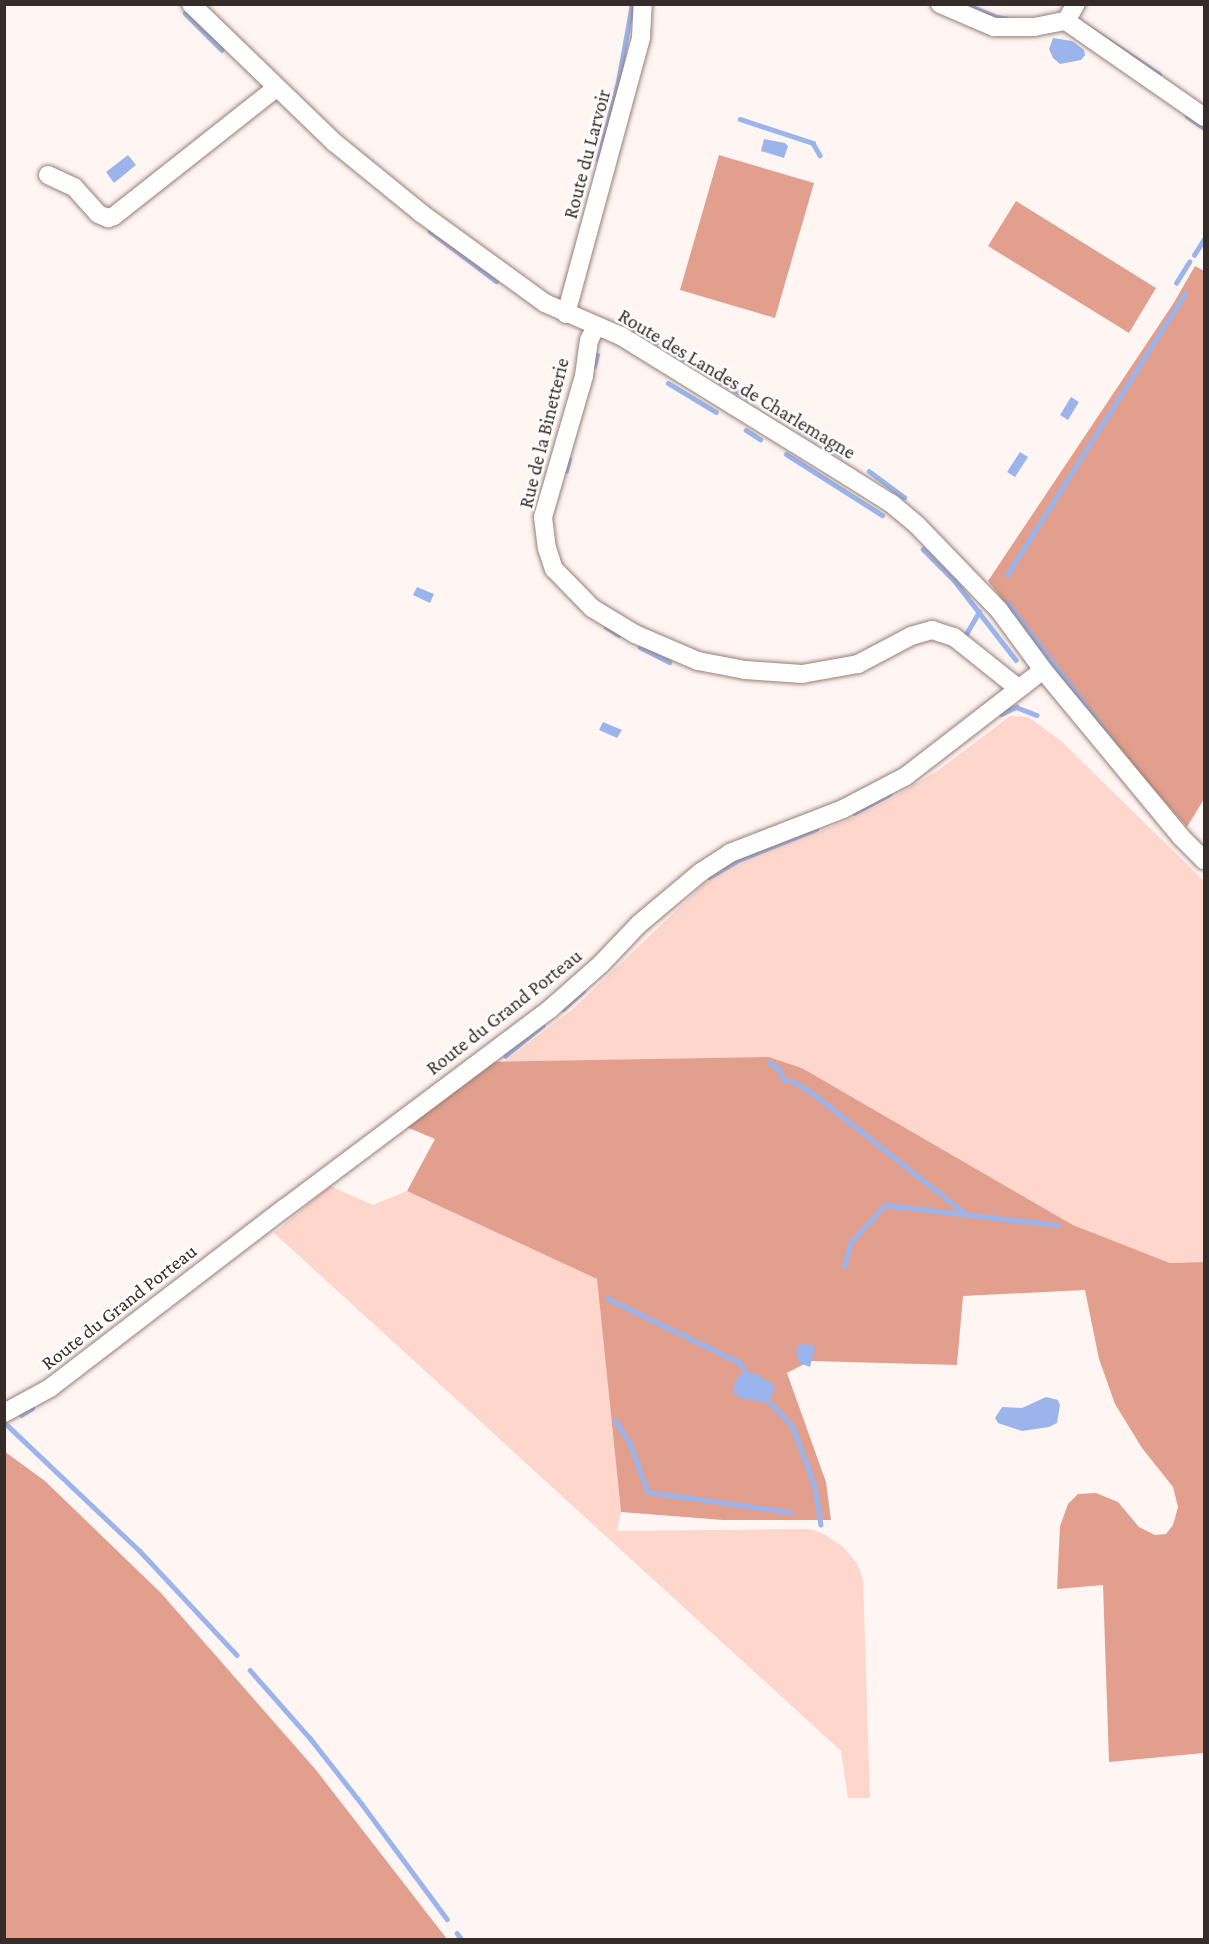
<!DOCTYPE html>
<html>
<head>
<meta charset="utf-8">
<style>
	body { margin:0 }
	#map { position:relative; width:1209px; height:1944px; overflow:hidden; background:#fff5f2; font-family:"Crimson Pro",serif }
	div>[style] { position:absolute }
	.green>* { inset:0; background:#fed6cb }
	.forest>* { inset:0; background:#e29f8d }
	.water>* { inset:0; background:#9bb5ec }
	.stream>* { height:4.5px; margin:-2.25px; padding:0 2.25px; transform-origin:2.25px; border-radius:2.25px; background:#9bb5ec }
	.roads { filter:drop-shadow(0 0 2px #947e78) drop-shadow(0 0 2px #947e78) }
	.minor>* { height:18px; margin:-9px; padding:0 9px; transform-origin:9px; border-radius:9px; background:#fff }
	span { translate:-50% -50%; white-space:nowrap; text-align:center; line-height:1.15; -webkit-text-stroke:5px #fff; paint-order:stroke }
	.street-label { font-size:20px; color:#362d2a }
	.frame { position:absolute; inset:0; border:6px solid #362d2a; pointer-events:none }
</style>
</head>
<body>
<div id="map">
	<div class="green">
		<i style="clip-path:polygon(1010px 716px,1028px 717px,1060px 740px,1204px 881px,1204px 1262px,1170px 1263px,1073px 1225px,802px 1068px,769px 1057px,503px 1062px,573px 1009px,705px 883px,736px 865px,850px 819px,892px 798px,940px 769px)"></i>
		<i style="clip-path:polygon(330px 1186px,373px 1205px,407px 1191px,597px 1279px,621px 1512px,617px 1531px,810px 1529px,826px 1535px,843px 1547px,857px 1563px,863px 1579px,870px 1798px,848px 1798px,841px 1751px,274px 1233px)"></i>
	</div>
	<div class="forest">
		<i style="clip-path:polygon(719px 155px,814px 183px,775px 318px,680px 290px)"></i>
		<i style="clip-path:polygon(1016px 201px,1156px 288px,1129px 333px,988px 246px)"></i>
		<i style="clip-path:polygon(1195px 266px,1204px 271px,1204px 799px,1187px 827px,1123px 754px,988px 581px,1173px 304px)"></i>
		<i style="clip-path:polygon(769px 1057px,802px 1068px,1073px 1225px,1170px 1263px,1204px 1262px,1204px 1753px,1109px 1762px,1103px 1585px,1057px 1589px,1060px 1526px,1068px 1504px,1078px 1494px,1096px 1493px,1118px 1502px,1139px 1527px,1155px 1535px,1166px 1534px,1173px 1525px,1178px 1507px,1173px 1487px,1142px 1448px,1115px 1404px,1099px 1359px,1085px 1290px,963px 1296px,957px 1365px,810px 1361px,787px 1373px,826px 1482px,831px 1520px,723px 1520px,621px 1512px,597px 1279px,407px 1191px,435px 1139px,397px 1123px,485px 1062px)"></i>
		<i style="clip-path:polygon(4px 1451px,45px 1481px,161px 1593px,316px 1770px,447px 1939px,5px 1939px)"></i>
	</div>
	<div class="water">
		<i style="clip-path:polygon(1053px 38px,1072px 41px,1084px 50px,1085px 55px,1081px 60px,1060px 64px,1053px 58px,1049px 49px)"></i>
		<i style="clip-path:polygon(764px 139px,785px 143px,788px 146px,784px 158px,761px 151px)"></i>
		<i style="clip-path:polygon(128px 155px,136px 165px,114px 183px,106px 172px)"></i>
		<i style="clip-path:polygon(1071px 397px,1079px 402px,1068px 420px,1060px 415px)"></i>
		<i style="clip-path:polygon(1020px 452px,1028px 457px,1015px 477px,1007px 472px)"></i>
		<i style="clip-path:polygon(417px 587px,434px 594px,430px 603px,413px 595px)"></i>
		<i style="clip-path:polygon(603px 722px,622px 730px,617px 738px,599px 730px)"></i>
		<i style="clip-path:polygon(799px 1344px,812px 1345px,815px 1348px,810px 1367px,799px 1363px,796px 1351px)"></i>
		<i style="clip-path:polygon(746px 1372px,754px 1373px,773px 1384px,775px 1390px,766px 1403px,740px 1398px,734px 1393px,733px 1387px,739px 1376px)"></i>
		<i style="clip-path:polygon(1046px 1397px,1058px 1400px,1060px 1405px,1057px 1423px,1049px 1427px,1022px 1431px,998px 1423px,995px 1418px,1002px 1407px,1022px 1408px)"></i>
	</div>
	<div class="stream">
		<i style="left:965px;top:4px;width:35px;rotate:22deg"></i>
		<i style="left:998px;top:17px;width:10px;rotate:11deg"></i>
		<i style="left:185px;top:13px;width:52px;rotate:45deg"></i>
		<i style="left:1081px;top:22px;width:94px;rotate:33.7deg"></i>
		<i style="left:1187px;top:116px;width:21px;rotate:35deg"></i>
		<i style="left:740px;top:119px;width:77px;rotate:18.2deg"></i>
		<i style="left:813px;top:143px;width:14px;rotate:60deg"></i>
		<i style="left:598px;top:160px;width:81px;rotate:-75.6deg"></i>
		<i style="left:618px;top:82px;width:79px;rotate:-79.8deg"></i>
		<i style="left:430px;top:231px;width:83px;rotate:37.1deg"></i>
		<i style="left:1194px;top:255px;width:19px;rotate:-58deg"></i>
		<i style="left:1176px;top:283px;width:25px;rotate:-58deg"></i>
		<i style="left:623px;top:324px;width:38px;rotate:29deg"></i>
		<i style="left:672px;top:352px;width:87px;rotate:31.3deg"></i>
		<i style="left:594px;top:366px;width:11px;rotate:-75deg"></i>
		<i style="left:668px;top:383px;width:56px;rotate:31.1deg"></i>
		<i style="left:767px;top:409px;width:59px;rotate:31.8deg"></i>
		<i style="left:746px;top:430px;width:17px;rotate:33deg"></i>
		<i style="left:831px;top:449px;width:12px;rotate:31deg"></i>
		<i style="left:786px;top:454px;width:114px;rotate:32.4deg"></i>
		<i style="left:566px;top:471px;width:12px;rotate:-76deg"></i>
		<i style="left:869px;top:471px;width:44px;rotate:36.6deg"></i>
		<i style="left:923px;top:549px;width:44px;rotate:45deg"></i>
		<i style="left:954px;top:580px;width:101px;rotate:52.2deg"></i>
		<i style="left:1007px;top:575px;width:333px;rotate:-57.7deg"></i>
		<i style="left:1007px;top:602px;width:175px;rotate:52.7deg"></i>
		<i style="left:606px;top:627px;width:15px;rotate:32deg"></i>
		<i style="left:962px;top:635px;width:3px;rotate:18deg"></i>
		<i style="left:965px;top:636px;width:28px;rotate:-60deg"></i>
		<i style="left:640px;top:647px;width:33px;rotate:27deg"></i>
		<i style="left:1001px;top:714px;width:17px;rotate:-25deg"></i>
		<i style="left:1016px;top:707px;width:22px;rotate:21deg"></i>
		<i style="left:854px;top:813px;width:40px;rotate:-28deg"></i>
		<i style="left:709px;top:877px;width:34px;rotate:-30deg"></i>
		<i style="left:739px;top:860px;width:83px;rotate:-21.9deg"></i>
		<i style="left:563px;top:1009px;width:27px;rotate:-42deg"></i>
		<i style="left:505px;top:1056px;width:48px;rotate:-39deg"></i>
		<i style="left:769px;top:1062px;width:12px;rotate:35deg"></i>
		<i style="left:779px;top:1069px;width:13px;rotate:63deg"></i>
		<i style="left:785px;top:1081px;width:8px"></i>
		<i style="left:793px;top:1081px;width:25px;rotate:32deg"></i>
		<i style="left:814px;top:1094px;width:195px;rotate:38.3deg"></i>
		<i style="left:844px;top:1266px;width:25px;rotate:-74deg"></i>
		<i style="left:851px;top:1242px;width:50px;rotate:-47.4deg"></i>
		<i style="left:885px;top:1205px;width:174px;rotate:6.6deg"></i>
		<i style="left:607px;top:1298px;width:148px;rotate:26deg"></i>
		<i style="left:740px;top:1363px;width:11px;rotate:56deg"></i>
		<i style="left:769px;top:1401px;width:34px;rotate:47deg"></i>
		<i style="left:792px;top:1426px;width:10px;rotate:66deg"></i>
		<i style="left:796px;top:1435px;width:55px;rotate:69.9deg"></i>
		<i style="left:815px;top:1487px;width:38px;rotate:81deg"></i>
		<i style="left:21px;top:1415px;width:13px;rotate:-32deg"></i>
		<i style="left:615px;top:1420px;width:27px;rotate:57deg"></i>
		<i style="left:630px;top:1443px;width:52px;rotate:69.8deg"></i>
		<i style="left:648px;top:1492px;width:144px;rotate:8deg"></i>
		<i style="left:5px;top:1423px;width:186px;rotate:43.5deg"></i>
		<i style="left:140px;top:1551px;width:142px;rotate:47deg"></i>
		<i style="left:250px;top:1670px;width:91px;rotate:48.6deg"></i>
		<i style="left:310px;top:1738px;width:84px;rotate:51.8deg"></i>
		<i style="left:362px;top:1804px;width:143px;rotate:53.5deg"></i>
		<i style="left:457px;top:1933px;width:9px;rotate:54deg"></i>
	</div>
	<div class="roads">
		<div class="minor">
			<i style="left:191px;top:4px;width:200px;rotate:44deg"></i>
			<i style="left:335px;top:143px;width:111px;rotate:39.1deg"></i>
			<i style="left:421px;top:213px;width:153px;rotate:36deg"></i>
			<i style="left:545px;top:303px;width:83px;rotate:23.5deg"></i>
			<i style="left:621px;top:336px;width:268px;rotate:31.7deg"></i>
			<i style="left:849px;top:477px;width:51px;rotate:32.1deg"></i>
			<i style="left:892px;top:504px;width:33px;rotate:40deg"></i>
			<i style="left:917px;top:525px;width:118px;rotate:46deg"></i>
			<i style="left:999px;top:610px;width:74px;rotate:53.7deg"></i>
			<i style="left:1043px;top:670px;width:217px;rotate:50.4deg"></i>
			<i style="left:1181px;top:837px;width:33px;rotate:45deg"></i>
			<i style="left:940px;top:4px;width:59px;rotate:23.1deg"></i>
			<i style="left:994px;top:27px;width:40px"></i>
			<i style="left:1034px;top:27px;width:33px;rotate:-11deg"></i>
			<i style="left:1066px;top:21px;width:168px;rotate:34.8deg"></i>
			<i style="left:1066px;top:21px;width:20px;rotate:-60deg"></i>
			<i style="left:48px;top:175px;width:29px;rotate:25deg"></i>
			<i style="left:74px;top:187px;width:36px;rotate:48deg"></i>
			<i style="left:98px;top:214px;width:11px;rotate:22deg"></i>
			<i style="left:108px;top:218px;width:6px;rotate:-18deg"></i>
			<i style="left:114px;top:216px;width:206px;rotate:-38.3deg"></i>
			<i style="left:566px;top:314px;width:287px;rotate:-74.8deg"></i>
			<i style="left:641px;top:37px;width:33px;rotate:-87deg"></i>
			<i style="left:596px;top:327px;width:15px;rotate:118deg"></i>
			<i style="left:589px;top:340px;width:36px;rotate:98deg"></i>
			<i style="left:584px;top:376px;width:147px;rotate:106.2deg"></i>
			<i style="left:543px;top:517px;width:31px;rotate:83deg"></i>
			<i style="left:547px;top:548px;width:22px;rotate:72deg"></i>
			<i style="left:554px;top:569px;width:54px;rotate:45.7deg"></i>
			<i style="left:592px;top:608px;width:50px;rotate:31.2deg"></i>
			<i style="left:635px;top:634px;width:69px;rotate:23.2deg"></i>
			<i style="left:698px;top:661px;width:48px;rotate:10.8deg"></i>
			<i style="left:745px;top:670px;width:57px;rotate:4deg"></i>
			<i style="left:802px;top:674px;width:57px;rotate:-10.1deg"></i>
			<i style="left:858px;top:664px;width:60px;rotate:-27.8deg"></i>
			<i style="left:911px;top:636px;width:22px;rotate:-16deg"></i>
			<i style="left:932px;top:630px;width:23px;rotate:18deg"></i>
			<i style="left:954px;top:637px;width:82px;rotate:38.6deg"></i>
			<i style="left:4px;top:1413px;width:52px;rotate:-28.5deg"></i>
			<i style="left:50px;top:1388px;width:296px;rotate:-37.5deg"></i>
			<i style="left:285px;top:1208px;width:331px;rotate:-36.9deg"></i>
			<i style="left:550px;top:1009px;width:68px;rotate:-41.4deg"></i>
			<i style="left:601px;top:964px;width:55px;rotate:-46.5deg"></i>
			<i style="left:639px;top:924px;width:81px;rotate:-40deg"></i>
			<i style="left:701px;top:872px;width:35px;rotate:-33deg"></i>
			<i style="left:730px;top:853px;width:121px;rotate:-21.3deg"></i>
			<i style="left:843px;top:809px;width:71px;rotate:-27.6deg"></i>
			<i style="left:906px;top:776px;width:173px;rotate:-37.7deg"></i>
		</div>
	</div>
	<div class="street-label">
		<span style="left:587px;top:154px;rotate:-75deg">Route du Larvoir</span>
		<span style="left:737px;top:384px;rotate:31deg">Route des Landes de Charlemagne</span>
		<span style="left:544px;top:433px;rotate:-76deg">Rue de la Binetterie</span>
		<span style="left:504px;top:1012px;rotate:-38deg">Route du Grand Porteau</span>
		<span style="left:119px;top:1307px;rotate:-38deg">Route du Grand Porteau</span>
	</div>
	<div class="frame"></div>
</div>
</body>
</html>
